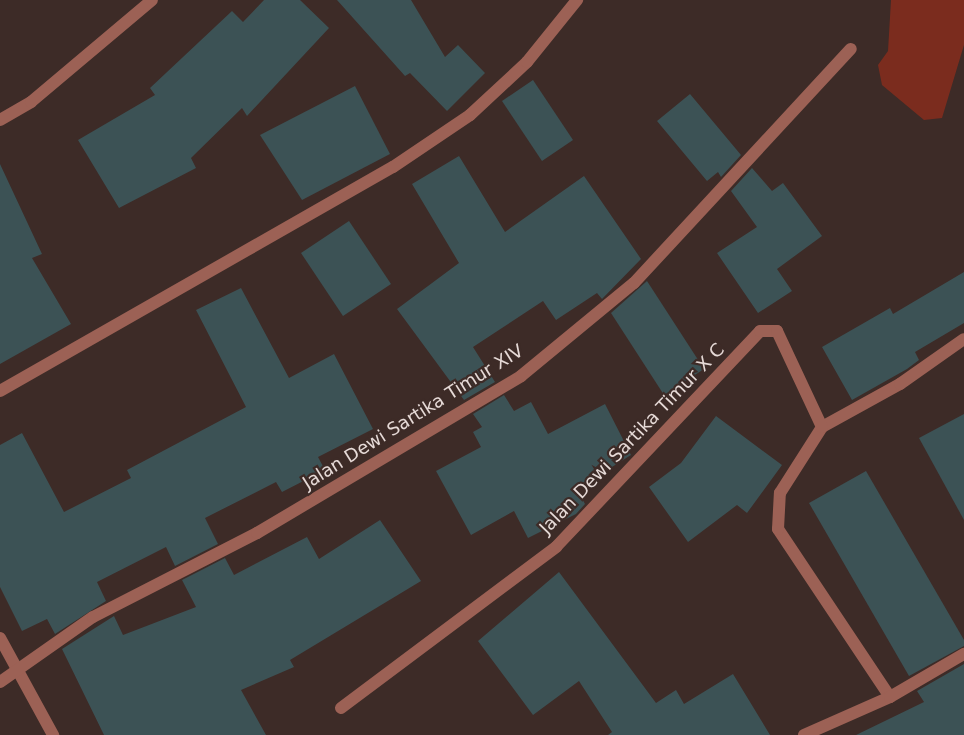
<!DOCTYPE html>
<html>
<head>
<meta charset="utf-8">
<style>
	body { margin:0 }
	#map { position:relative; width:964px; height:735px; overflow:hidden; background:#3d2b27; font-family:"DejaVu Sans",sans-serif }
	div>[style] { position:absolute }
	.green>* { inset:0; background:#7b2c1e }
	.building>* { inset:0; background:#3c5255 }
	.street>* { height:12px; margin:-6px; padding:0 6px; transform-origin:6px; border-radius:6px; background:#9c6155 }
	span { translate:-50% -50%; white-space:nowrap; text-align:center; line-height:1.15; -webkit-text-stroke:4.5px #3d2b27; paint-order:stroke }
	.street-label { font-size:18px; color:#e6dad7 }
</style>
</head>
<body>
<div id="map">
	<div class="green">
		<i style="clip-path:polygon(891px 0,964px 0,964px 45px,942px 118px,924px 120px,882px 85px,878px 65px,888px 51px)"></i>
	</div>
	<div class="building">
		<i style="clip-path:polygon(264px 0,300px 0,329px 28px,247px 116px,242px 108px,191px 158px,196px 168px,119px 208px,78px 140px,155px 95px,150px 88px,232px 11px,243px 22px)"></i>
		<i style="clip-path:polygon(337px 0,411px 0,445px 57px,458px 45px,485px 73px,447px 111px,410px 73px,405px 76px)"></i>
		<i style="clip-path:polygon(533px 80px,573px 140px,542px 161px,502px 101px)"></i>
		<i style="clip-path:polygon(355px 86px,390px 154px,302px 200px,260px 135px)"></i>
		<i style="clip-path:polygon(690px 94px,741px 155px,721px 177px,718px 172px,707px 181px,657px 121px)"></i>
		<i style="clip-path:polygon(459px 156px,505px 232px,584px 176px,641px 259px,602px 299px,597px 293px,556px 320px,543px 301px,473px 347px,495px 382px,464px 400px,397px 309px,459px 263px,412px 184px)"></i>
		<i style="clip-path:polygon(0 164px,42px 254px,32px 258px,71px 324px,0 364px)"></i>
		<i style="clip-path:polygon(752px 168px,772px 191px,783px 183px,822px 236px,777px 269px,792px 291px,758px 313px,717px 253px,757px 227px,731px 191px)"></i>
		<i style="clip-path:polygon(349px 221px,391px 284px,343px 316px,301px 253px)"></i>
		<i style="clip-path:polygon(964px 272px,964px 323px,915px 352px,919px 360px,907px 369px,852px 400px,822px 347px,890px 308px,893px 314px)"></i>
		<i style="clip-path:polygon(647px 281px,704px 369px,664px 395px,611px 313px)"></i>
		<i style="clip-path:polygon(241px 288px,289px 378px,334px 354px,373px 429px,318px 457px,325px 470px,282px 492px,276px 482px,205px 518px,218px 544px,175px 566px,166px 547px,97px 582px,106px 601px,55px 634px,47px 619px,22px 631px,0 587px,0 445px,22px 433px,64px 512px,131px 478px,127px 470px,246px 407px,196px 310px)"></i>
		<i style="clip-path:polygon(504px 395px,514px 411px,531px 402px,548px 434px,605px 404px,631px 455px,577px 489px,585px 504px,576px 514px,528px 538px,514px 511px,471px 535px,436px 471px,481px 447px,473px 432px,482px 427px,473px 414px)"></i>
		<i style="clip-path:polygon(964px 414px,964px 520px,919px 438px)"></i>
		<i style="clip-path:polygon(716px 416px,782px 465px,747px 513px,737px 505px,688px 542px,649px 487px,681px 463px)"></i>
		<i style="clip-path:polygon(866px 471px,964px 640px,964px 646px,909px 676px,809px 503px)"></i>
		<i style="clip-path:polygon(380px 520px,421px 581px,290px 660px,294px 667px,241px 690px,266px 735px,104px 735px,62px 649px,114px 616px,123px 635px,196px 607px,182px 580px,225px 558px,234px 575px,307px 537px,319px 559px)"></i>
		<i style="clip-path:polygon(559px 572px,656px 703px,676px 690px,684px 704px,733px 674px,770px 735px,608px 735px,612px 732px,579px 681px,533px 715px,478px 641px)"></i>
		<i style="clip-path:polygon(964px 664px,964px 735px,856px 735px,924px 702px,917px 691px)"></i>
	</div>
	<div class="street">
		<i style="left:0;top:120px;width:36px;rotate:-30deg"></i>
		<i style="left:31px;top:102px;width:158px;rotate:-40.1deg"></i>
		<i style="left:0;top:391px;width:452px;rotate:-29.7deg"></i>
		<i style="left:393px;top:167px;width:93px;rotate:-34deg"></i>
		<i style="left:470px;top:115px;width:78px;rotate:-42.9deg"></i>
		<i style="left:527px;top:62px;width:80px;rotate:-51.1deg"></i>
		<i style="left:0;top:638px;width:111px;rotate:61.3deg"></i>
		<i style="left:0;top:682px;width:113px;rotate:-35deg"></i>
		<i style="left:93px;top:617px;width:184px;rotate:-27.1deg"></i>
		<i style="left:257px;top:533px;width:307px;rotate:-30.7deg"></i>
		<i style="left:521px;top:376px;width:146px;rotate:-39.5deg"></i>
		<i style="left:634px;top:283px;width:319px;rotate:-47.2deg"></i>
		<i style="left:890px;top:697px;width:202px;rotate:-123.7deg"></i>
		<i style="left:778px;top:529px;width:36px;rotate:-87deg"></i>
		<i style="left:780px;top:493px;width:78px;rotate:-57.5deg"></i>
		<i style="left:822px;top:427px;width:89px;rotate:-28.9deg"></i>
		<i style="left:900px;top:384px;width:78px;rotate:-35.1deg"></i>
		<i style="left:341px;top:708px;width:269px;rotate:-36.8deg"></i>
		<i style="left:556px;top:547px;width:297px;rotate:-46.6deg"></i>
		<i style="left:760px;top:331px;width:17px"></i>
		<i style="left:777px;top:331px;width:106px;rotate:64.9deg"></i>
		<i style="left:804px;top:735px;width:94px;rotate:-23.8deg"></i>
		<i style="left:890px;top:697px;width:86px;rotate:-30.2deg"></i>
	</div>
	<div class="street-label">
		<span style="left:413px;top:417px;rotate:-32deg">Jalan Dewi Sartika Timur XIV</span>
		<span style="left:632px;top:439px;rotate:-46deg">Jalan Dewi Sartika Timur X C</span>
	</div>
</div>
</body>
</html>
